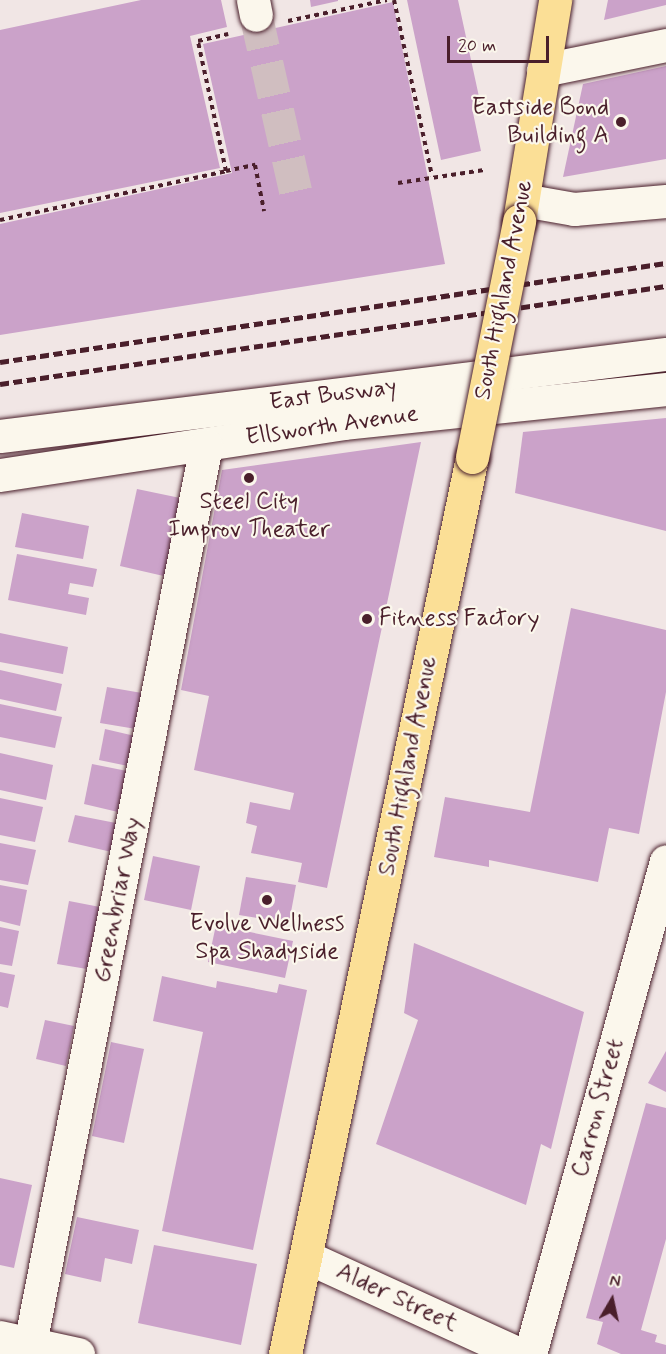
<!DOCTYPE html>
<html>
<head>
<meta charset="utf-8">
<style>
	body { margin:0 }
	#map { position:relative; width:666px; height:1354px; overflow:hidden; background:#f1e6e5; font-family:Mynerve,sans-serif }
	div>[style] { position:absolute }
	.building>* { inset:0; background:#cba2c9 }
	.minor-tunnel>* { height:33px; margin-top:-16.5px; transform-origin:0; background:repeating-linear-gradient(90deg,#d0bec0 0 33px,transparent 0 49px) }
	.path>* { height:4px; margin-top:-2px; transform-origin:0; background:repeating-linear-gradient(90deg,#4a1f2b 0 4.5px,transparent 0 9px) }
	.roads { filter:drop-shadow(0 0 2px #4a1f2b) drop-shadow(0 0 2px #4a1f2b) }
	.minor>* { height:33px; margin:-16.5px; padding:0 16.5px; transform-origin:16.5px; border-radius:16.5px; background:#fbf7ec }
	.major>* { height:33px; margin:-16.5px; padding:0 16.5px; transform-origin:16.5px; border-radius:16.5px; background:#fbdf96 }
	.rail>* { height:4.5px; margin-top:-2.25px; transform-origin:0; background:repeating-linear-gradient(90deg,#4a1f2b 0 9px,transparent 0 13.5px) }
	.bridges { filter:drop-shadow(0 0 2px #4a1f2b) drop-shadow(0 0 2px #4a1f2b) }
	.major-bridge>* { height:33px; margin:-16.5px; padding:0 16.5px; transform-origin:16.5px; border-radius:16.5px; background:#fbdf96 }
	.dots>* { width:16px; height:16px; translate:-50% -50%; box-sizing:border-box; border:3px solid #fbf7ec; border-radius:50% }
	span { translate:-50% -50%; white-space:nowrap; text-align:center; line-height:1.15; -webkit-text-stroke:4.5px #fbf7ec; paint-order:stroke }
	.poi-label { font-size:24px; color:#4a1f2b }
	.right { translate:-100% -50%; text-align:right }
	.left { translate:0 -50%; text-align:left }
	.street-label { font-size:24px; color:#4a1f2b }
	.north { position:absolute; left:582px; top:1270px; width:60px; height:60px; -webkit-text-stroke:4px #fbf7ec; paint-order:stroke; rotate:9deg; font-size:16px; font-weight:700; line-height:24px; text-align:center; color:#4a1f2b }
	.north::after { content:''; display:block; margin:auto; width:21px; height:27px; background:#4a1f2b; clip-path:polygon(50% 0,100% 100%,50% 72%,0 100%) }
	.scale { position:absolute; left:447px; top:36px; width:102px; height:27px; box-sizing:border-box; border:3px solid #4a1f2b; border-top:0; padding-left:8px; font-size:18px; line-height:21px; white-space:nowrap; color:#4a1f2b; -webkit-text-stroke:4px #fbf7ec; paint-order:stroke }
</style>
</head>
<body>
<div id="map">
	<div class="building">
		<i style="clip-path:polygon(141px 0,221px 0,227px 27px,190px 36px,220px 168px,0 213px,0 30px)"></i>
		<i style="clip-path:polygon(310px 0,338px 0,338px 1px,311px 7px)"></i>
		<i style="clip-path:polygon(407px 0,458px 0,481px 106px,472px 108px,481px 151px,441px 160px)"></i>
		<i style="clip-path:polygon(608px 0,666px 0,666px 5px,604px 20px)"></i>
		<i style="clip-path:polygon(393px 2px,445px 264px,0 335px,0 224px,232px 173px,203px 44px)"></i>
		<i style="clip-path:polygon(666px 66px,666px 159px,563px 177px,583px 84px)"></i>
		<i style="clip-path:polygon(666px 418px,666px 531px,515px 493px,523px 432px)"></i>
		<i style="clip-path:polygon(421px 442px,327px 888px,298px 882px,302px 863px,251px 853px,257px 826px,246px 823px,250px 802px,290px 810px,294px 793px,194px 770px,209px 696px,181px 690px,222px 470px)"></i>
		<i style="clip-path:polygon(137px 489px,185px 499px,168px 577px,120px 566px)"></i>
		<i style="clip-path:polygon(22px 513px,89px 526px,83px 559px,15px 547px)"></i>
		<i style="clip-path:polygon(17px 554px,97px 569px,93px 587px,70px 583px,68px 594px,89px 598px,86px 615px,8px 600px)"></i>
		<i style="clip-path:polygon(571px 608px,666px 630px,666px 692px,639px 834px,609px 828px,598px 882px,489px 860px,489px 867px,434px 857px,445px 797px,530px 812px)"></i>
		<i style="clip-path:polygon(0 633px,68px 647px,63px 674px,0 662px)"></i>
		<i style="clip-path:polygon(0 670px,62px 684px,56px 711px,0 699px)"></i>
		<i style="clip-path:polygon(107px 687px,142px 693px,136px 729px,100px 723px)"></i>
		<i style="clip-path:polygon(0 704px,62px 717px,55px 748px,0 737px)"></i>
		<i style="clip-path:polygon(105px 729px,135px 736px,128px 766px,99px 760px)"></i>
		<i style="clip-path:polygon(0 753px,53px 765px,46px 800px,0 790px)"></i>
		<i style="clip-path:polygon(92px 764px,127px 771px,118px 812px,84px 804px)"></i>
		<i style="clip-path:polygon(0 798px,43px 807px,35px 842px,0 835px)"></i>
		<i style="clip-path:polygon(75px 815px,121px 824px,116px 853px,68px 842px)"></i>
		<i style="clip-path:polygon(0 843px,36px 850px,28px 885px,0 880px)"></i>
		<i style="clip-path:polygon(153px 856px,200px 866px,191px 910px,144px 900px)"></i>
		<i style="clip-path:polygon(246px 877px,296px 885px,289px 923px,239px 915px)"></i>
		<i style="clip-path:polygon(0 885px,27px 890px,20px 926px,0 921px)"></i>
		<i style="clip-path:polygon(69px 901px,100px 907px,87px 969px,57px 964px)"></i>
		<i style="clip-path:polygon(216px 925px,293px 941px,285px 978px,208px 962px)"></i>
		<i style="clip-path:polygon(0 927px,19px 931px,12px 966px,0 964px)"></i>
		<i style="clip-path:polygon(414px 943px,584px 1012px,551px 1149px,541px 1144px,526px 1205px,376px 1144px,418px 1020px,404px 1013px)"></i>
		<i style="clip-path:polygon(0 972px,15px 975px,8px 1008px,0 1006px)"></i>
		<i style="clip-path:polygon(162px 976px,216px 988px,217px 981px,277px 993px,279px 984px,307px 990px,253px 1250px,162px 1231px,203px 1032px,153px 1021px)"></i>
		<i style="clip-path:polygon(45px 1020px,74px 1026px,66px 1066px,36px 1059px)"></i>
		<i style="clip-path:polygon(111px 1042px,144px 1049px,124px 1143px,92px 1136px)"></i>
		<i style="clip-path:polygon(666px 1051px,666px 1092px,648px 1083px)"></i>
		<i style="clip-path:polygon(646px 1103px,666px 1108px,666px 1239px,641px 1330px,657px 1335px,655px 1342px,666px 1345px,666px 1354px,621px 1354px,597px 1344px,603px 1322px,586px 1318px)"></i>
		<i style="clip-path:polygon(0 1178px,32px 1185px,14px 1268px,0 1265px)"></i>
		<i style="clip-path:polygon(77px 1217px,139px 1230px,132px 1264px,105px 1258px,101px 1282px,65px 1274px)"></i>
		<i style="clip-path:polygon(154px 1245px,257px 1264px,241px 1345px,138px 1323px)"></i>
	</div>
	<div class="minor-tunnel">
		<i style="left:256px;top:15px;width:181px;rotate:77.3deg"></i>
	</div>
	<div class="path">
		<i style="left:394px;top:0;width:180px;rotate:77.8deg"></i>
		<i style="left:288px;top:21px;width:101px;rotate:-12deg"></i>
		<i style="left:226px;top:171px;width:30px;rotate:-12deg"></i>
		<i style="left:255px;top:165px;width:47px;rotate:78.9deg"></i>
		<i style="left:398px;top:183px;width:87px;rotate:-8.6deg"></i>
		<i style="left:0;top:220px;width:231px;rotate:-12.2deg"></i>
		<i style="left:226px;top:171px;width:133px;rotate:-102.2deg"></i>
		<i style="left:198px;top:41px;width:31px;rotate:-13deg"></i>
	</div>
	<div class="roads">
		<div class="minor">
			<i style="left:253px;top:0;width:15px;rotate:79deg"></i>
			<i style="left:543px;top:70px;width:126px;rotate:-11.5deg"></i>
			<i style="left:523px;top:200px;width:52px;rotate:10deg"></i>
			<i style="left:574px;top:209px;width:92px;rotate:-5deg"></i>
			<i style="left:0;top:436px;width:671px;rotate:-7.02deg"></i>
			<i style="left:0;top:475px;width:347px;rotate:-8.6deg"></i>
			<i style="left:343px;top:423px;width:325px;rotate:-6deg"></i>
			<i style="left:307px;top:1257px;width:233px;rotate:24.6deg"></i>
			<i style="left:0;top:1337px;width:80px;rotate:12.3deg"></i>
			<i style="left:28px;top:1354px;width:926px;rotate:-78.92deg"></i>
			<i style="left:530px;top:1354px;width:511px;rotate:-74.58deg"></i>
		</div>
		<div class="major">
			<i style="left:519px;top:221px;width:224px;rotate:-80.7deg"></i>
			<i style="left:285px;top:1354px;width:916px;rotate:-78.22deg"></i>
		</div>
	</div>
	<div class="rail">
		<i style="left:0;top:362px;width:673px;rotate:-8.46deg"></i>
		<i style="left:0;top:384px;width:673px;rotate:-8.37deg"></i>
	</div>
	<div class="bridges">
		<div class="major-bridge">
			<i style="left:472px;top:457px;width:241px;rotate:-78.7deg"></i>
		</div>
	</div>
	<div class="dots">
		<i style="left:621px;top:122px;background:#4a1f2b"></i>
		<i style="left:249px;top:478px;background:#4a1f2b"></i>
		<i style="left:367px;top:619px;background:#4a1f2b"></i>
		<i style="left:267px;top:900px;background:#4a1f2b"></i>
	</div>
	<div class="poi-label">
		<span class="right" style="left:609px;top:122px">Eastside Bond<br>Building A</span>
		<span style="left:249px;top:516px">Steel City<br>Improv Theater</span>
		<span class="left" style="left:379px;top:619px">Fitness Factory</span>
		<span style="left:267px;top:938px">Evolve Wellness<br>Spa Shadyside</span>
	</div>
	<div class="street-label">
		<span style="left:504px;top:290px;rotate:-79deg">South Highland Avenue</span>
		<span style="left:333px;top:395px;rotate:-7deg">East Busway</span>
		<span style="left:332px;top:426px;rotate:-8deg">Ellsworth Avenue</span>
		<span style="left:408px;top:766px;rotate:-79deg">South Highland Avenue</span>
		<span style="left:118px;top:900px;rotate:-79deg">Greenbriar Way</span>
		<span style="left:598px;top:1108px;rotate:-75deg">Carron Street</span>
		<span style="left:397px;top:1298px;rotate:25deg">Alder Street</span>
	</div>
	<div class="north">N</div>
	<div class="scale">20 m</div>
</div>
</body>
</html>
